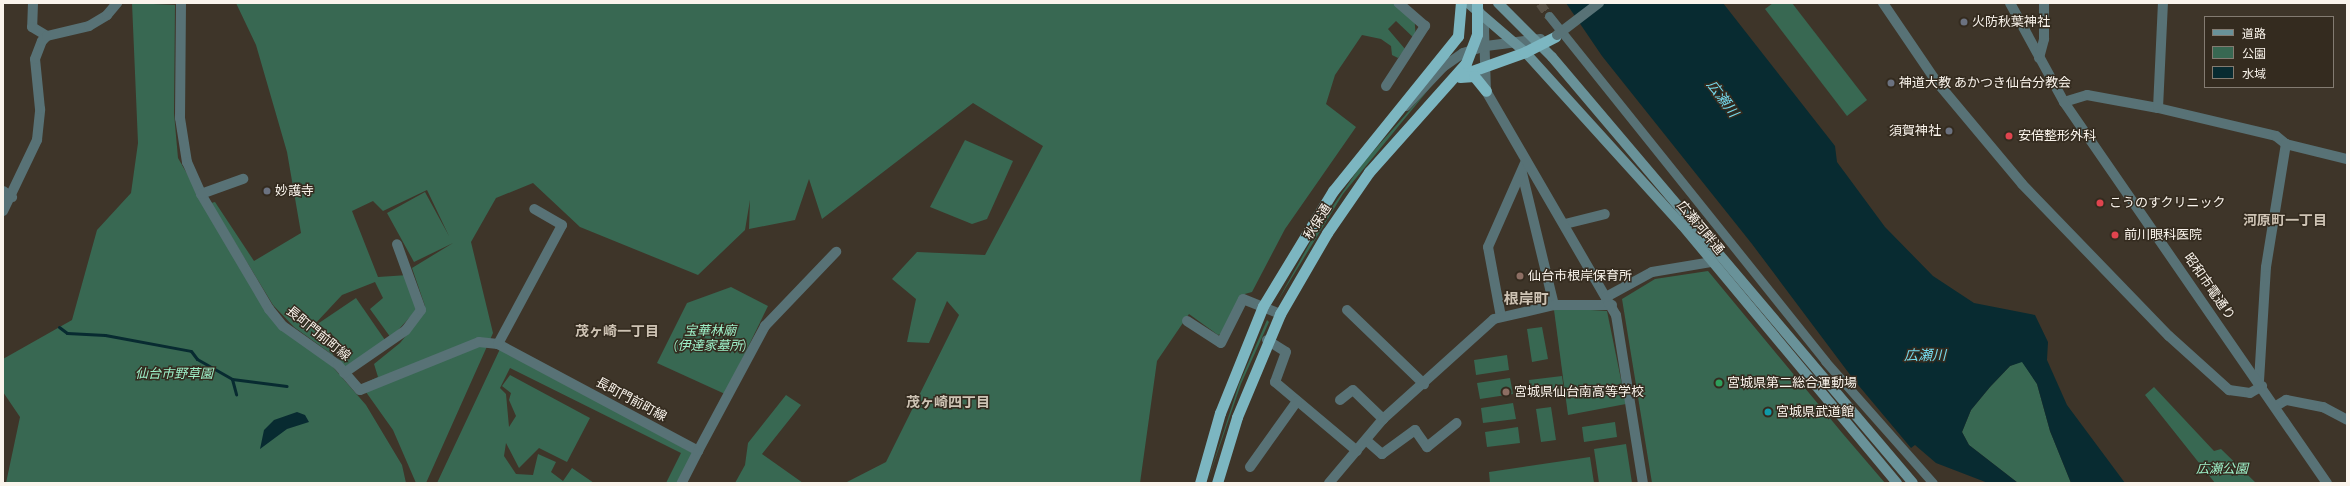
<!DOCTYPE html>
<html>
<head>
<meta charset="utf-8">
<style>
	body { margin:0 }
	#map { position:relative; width:2350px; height:486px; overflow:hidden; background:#3e3529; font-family:"Zilla Slab","Noto Sans JP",serif }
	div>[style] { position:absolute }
	.green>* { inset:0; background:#386852 }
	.water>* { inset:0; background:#082b31 }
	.stream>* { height:3px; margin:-1.5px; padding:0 1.5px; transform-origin:1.5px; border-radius:1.5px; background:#082b31 }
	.pedestrian-tunnel>* { height:9px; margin-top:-4.5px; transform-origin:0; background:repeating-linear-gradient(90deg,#5a5246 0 9px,transparent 0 13.5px) }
	.pedestrian>* { height:9px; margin:-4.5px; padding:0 4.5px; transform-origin:4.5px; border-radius:4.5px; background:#587276 }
	.minor>* { height:10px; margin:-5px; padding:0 5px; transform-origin:5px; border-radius:5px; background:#587276 }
	.tertiary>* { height:10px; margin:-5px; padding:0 5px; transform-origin:5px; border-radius:5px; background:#587276 }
	.secondary>* { height:10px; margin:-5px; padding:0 5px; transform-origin:5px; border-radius:5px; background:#699299 }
	.trunk>* { height:11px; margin:-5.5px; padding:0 5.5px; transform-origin:5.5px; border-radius:5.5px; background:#7cb6c1 }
	.tertiary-bridge>* { height:10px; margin:-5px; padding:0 5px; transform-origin:5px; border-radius:5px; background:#587276 }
	.dots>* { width:11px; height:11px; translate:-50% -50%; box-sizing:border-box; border:2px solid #342b1f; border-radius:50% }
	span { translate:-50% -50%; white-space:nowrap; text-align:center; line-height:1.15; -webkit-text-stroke:3px #342b1f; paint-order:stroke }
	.poi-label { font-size:13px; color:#faf4ec }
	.left { translate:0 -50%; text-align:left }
	.right { translate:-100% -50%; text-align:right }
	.street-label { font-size:13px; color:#faf4ec }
	.park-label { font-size:13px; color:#9ef1c9; font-style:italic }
	.water-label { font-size:14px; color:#75daed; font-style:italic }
	.neighbourhood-label { font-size:14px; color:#cec3b4; font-weight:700 }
	.quarter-label { font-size:15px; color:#cec3b4; font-weight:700 }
	.frame { position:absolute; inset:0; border:4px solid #faf4ec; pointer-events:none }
	.legend { position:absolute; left:2204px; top:16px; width:130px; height:72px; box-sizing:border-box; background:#342b1f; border:1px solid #837b71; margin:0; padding:5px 7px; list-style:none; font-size:12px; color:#faf4ec }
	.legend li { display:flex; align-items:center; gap:8px; height:20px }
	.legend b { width:20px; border:1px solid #837b71 }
</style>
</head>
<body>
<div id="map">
	<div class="green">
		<i style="clip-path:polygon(132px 3px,175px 5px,174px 113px,178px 158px,268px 315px,325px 358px,366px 405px,402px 465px,406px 483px,6px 483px,20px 417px,3px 392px,3px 359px,72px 320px,97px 230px,131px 193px,138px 143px)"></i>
		<i style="clip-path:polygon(236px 3px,1405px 3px,1414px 12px,1416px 40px,1396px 21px,1388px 29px,1405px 49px,1398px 58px,1392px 55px,1391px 46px,1381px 39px,1362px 35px,1335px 75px,1326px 104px,1356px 127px,1285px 229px,1252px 292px,1241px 295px,1223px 333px,1218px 335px,1189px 314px,1157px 361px,1140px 483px,845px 483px,886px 462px,959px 315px,947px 301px,929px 343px,907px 342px,916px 299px,892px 279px,917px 252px,985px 255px,1043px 146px,973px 103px,822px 219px,809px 179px,795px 220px,749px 229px,750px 200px,745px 230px,698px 275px,580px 227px,533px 183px,496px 198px,471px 242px,493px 333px,426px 483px,416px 483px,393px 430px,361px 385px,378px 377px,374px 364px,400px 343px,422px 316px,425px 306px,412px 268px,453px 243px,414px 262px,387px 213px,425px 192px,449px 236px,427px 190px,383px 211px,373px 201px,352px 211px,378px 277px,408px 275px,418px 308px,391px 338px,370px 309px,383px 298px,375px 282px,342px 295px,314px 325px,334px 356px,294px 327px,273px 305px,211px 203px,215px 202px,254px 261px,301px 233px,287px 152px,256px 45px)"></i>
		<i style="clip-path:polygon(1773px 3px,1792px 3px,1867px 100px,1847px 116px,1765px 9px)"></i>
		<i style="clip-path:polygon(1438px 78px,1343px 194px,1277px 302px,1321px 223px,1362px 164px)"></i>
		<i style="clip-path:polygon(965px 140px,1013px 161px,987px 219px,972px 224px,930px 207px)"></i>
		<i style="clip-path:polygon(1708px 271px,1843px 434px,1885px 483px,1652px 483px,1622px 299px,1655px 279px)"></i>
		<i style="clip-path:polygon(731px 287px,768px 306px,725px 394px,657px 363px,687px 303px)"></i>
		<i style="clip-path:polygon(356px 298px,385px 340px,345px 368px,316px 325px)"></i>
		<i style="clip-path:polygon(1559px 308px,1607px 311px,1626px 404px,1568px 415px,1554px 310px)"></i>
		<i style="clip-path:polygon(1267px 320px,1269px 322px,1241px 384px,1207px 483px,1239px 384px)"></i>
		<i style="clip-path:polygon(1542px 327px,1548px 359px,1532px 362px,1527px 329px)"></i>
		<i style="clip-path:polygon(500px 349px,693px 453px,678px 483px,666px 483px,681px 453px,510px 368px,500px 388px,506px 394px,509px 427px,516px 416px,509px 400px,511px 393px,502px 386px,510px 375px,590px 418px,567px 462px,539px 448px,519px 468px,506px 443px,504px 456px,516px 474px,533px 475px,538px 454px,556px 462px,551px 472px,563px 481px,572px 468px,594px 483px,437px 483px)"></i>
		<i style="clip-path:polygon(1507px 355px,1509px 370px,1476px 375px,1474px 360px)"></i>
		<i style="clip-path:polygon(2022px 361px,2037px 384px,2050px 431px,2071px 483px,2018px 483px,1969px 445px,1962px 432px,1971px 410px,1990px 387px,2010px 366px)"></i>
		<i style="clip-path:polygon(1562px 376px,1564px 391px,1531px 396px,1529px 380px)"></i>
		<i style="clip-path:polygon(1510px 378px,1513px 394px,1480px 399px,1477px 383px)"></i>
		<i style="clip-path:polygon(2154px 387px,2214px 451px,2221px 449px,2256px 483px,2215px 483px,2145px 395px)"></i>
		<i style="clip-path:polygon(786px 395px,801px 405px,762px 454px,803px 483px,735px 483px,745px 465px,748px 443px)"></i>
		<i style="clip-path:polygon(1513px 403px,1516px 419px,1483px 423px,1481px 408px)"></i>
		<i style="clip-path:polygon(1551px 407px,1556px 440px,1541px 442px,1536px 409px)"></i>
		<i style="clip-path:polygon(1615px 422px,1617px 437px,1584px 442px,1582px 427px)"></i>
		<i style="clip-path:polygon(1518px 427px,1520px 443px,1487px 447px,1485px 432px)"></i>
		<i style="clip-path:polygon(1626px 444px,1632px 483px,1599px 483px,1594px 449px)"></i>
		<i style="clip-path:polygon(1590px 457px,1594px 483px,1490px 483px,1489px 472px)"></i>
	</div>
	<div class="water">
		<i style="clip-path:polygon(1566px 3px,1723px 3px,1835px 146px,1837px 162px,1885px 227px,1933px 276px,1974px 303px,2035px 315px,2048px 342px,2047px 360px,2067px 405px,2125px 483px,2071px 483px,2050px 431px,2037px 384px,2022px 362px,2010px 366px,1990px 387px,1971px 410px,1962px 432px,1969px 445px,2018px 483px,1988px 483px,1936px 463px,1915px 445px,1911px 448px,1854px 380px,1752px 244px,1602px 56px)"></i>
		<i style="clip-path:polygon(297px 412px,305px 415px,309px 422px,287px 429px,260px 449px,264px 430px,274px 420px)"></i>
	</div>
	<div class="stream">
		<i style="left:59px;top:327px;width:10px;rotate:37deg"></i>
		<i style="left:67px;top:333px;width:38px;rotate:3deg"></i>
		<i style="left:105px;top:335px;width:87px;rotate:10.5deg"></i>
		<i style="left:191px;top:351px;width:10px;rotate:53deg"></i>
		<i style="left:197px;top:359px;width:40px;rotate:29.7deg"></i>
		<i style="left:232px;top:379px;width:55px;rotate:7.3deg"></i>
		<i style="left:232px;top:379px;width:16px;rotate:75deg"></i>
	</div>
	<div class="pedestrian-tunnel">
		<i style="left:1540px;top:3px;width:16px;rotate:55deg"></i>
	</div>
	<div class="pedestrian">
		<i style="left:1549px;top:16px;width:442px;rotate:51.3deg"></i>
		<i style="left:1825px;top:361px;width:163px;rotate:48.5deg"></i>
	</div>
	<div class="minor">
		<i style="left:33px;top:3px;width:24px;rotate:92deg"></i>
		<i style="left:32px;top:27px;width:17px;rotate:31deg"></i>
		<i style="left:181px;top:3px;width:115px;rotate:90.5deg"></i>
		<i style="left:180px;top:118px;width:45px;rotate:81deg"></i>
		<i style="left:187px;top:162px;width:35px;rotate:66deg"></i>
		<i style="left:201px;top:194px;width:134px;rotate:59.4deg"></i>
		<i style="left:269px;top:309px;width:22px;rotate:51deg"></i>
		<i style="left:283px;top:326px;width:67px;rotate:35.3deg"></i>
		<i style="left:338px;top:365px;width:33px;rotate:49deg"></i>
		<i style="left:360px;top:390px;width:128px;rotate:-22deg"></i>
		<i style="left:479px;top:342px;width:19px;rotate:6deg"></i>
		<i style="left:498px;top:344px;width:227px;rotate:28.1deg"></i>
		<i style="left:698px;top:451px;width:36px;rotate:117deg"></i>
		<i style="left:1883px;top:3px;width:94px;rotate:55.8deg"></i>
		<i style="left:1936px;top:81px;width:134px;rotate:50.1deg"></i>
		<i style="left:2022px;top:184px;width:211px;rotate:46deg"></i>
		<i style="left:2169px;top:336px;width:81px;rotate:42deg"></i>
		<i style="left:2229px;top:390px;width:21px;rotate:8deg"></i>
		<i style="left:2250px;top:393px;width:14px;rotate:-30deg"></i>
		<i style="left:1479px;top:11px;width:19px;rotate:74deg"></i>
		<i style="left:1484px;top:29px;width:62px;rotate:88.2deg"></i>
		<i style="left:1386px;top:86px;width:72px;rotate:-57deg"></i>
		<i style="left:1425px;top:26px;width:35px;rotate:-139deg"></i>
		<i style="left:2064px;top:102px;width:24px;rotate:-17deg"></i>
		<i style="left:2087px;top:95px;width:72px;rotate:10.4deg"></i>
		<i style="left:2158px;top:108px;width:121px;rotate:13.3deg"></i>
		<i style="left:2276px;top:136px;width:13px;rotate:39deg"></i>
		<i style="left:2286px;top:144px;width:63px;rotate:13.8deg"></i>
		<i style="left:1406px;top:106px;width:54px;rotate:-46.5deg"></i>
		<i style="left:1443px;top:67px;width:24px;rotate:-35deg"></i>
		<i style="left:1463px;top:53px;width:24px;rotate:-17deg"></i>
		<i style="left:1486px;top:46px;width:55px;rotate:-7.3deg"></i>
		<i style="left:2158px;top:108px;width:105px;rotate:-87.3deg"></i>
		<i style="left:1522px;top:173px;width:136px;rotate:76.4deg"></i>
		<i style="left:3px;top:191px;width:11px;rotate:34deg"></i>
		<i style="left:201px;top:194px;width:45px;rotate:-19.7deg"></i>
		<i style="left:1565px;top:224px;width:41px;rotate:-14deg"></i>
		<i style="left:1347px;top:310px;width:107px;rotate:43.9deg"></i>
		<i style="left:1501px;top:317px;width:71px;rotate:-100.5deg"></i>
		<i style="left:1488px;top:247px;width:94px;rotate:-66.2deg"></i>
		<i style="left:1187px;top:321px;width:40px;rotate:32.9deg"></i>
		<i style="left:1221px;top:343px;width:49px;rotate:-63.4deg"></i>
		<i style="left:1243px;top:299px;width:40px;rotate:22deg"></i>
		<i style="left:1267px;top:340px;width:22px;rotate:32deg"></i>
		<i style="left:1286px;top:352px;width:32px;rotate:110deg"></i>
		<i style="left:1275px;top:382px;width:107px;rotate:40.1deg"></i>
		<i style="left:498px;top:344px;width:135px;rotate:-61.7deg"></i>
		<i style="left:562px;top:225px;width:32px;rotate:-150deg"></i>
		<i style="left:344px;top:373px;width:75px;rotate:-34.7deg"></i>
		<i style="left:406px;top:330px;width:25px;rotate:-53deg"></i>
		<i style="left:421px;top:310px;width:70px;rotate:-110deg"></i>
		<i style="left:2259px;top:381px;width:114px;rotate:-86.5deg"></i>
		<i style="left:2266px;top:267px;width:125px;rotate:-80.8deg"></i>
		<i style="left:1340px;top:400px;width:16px;rotate:-38deg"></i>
		<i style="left:1353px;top:390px;width:42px;rotate:44deg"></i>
		<i style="left:2276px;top:406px;width:12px;rotate:-31deg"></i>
		<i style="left:2286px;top:400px;width:38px;rotate:11deg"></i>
		<i style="left:2323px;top:407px;width:27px;rotate:28deg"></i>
		<i style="left:1367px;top:441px;width:20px;rotate:41deg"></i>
		<i style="left:1382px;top:454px;width:41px;rotate:-36deg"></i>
		<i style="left:1415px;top:430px;width:21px;rotate:55deg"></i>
		<i style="left:1427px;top:447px;width:38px;rotate:-39deg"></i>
		<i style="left:698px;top:451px;width:142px;rotate:-61.8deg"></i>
		<i style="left:765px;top:326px;width:103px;rotate:-46.2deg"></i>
		<i style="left:1250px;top:467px;width:81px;rotate:-54.5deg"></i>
		<i style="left:1329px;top:483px;width:84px;rotate:-49.8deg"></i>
		<i style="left:1383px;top:419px;width:149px;rotate:-42deg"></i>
		<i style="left:1494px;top:319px;width:62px;rotate:-13.1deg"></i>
		<i style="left:1554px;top:305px;width:58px"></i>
	</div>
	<div class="tertiary">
		<i style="left:2010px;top:3px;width:113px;rotate:61.4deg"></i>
		<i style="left:2064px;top:102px;width:463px;rotate:55.4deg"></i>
		<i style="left:2039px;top:58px;width:20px;rotate:-75deg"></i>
		<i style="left:2044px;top:39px;width:36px;rotate:-90deg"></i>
		<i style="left:1486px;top:91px;width:259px;rotate:59.9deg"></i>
		<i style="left:1616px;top:315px;width:170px;rotate:80.9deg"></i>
		<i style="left:3px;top:211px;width:79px;rotate:-64.4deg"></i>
		<i style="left:37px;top:140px;width:31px;rotate:-84deg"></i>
		<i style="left:40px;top:109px;width:50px;rotate:-95.7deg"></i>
		<i style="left:35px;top:59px;width:19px;rotate:-69deg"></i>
		<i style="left:42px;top:41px;width:7px;rotate:-45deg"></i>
		<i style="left:47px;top:36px;width:43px;rotate:-13.4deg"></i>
		<i style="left:89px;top:26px;width:21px;rotate:-31deg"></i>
		<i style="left:107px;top:15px;width:16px;rotate:-50deg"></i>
		<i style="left:1606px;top:297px;width:52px;rotate:-28.5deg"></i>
		<i style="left:1652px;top:272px;width:61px;rotate:-9.5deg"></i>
	</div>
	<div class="secondary">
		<i style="left:1468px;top:3px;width:75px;rotate:40.7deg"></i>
		<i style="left:1525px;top:52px;width:234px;rotate:47.8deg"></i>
		<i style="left:1682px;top:225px;width:336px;rotate:50.2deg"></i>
		<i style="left:1498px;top:3px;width:76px;rotate:45deg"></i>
		<i style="left:1552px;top:57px;width:558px;rotate:49.72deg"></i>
	</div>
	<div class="trunk">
		<i style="left:1458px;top:76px;width:71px;rotate:-19.7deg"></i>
		<i style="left:1525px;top:52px;width:34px;rotate:-27deg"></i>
		<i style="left:1460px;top:77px;width:14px;rotate:-4deg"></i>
		<i style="left:1474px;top:76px;width:19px;rotate:51deg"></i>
		<i style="left:1200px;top:483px;width:73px;rotate:-74.1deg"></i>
		<i style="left:1220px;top:413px;width:115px;rotate:-68.1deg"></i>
		<i style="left:1263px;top:306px;width:135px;rotate:-58.7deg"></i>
		<i style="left:1333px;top:191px;width:199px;rotate:-51.1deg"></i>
		<i style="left:1458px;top:36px;width:33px;rotate:-85deg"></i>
		<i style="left:1217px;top:483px;width:69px;rotate:-73.1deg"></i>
		<i style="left:1237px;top:417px;width:112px;rotate:-67.3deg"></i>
		<i style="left:1280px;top:314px;width:94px;rotate:-59.9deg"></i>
		<i style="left:1327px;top:233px;width:74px;rotate:-55.5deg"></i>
		<i style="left:1369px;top:172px;width:146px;rotate:-48.3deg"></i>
		<i style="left:1466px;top:63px;width:31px;rotate:-69deg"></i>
		<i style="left:1477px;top:34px;width:31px;rotate:-90deg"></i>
	</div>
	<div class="tertiary-bridge">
		<i style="left:1557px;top:35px;width:53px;rotate:-37.3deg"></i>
	</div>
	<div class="dots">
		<i style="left:1964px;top:22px;background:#6b7280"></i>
		<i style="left:1891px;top:83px;background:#6b7280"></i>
		<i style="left:1949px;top:131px;background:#6b7280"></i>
		<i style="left:2009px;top:136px;background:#e0444e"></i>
		<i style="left:267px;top:191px;background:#6b7280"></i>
		<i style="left:2100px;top:203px;background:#e0444e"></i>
		<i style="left:2115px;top:235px;background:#e0444e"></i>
		<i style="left:1520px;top:276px;background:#8d6e63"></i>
		<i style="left:1719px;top:383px;background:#2e9e5b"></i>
		<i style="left:1506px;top:392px;background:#8d6e63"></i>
		<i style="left:1768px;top:412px;background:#0f9aa8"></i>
	</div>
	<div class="poi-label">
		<span class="left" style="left:1972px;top:22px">火防秋葉神社</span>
		<span class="left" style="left:1899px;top:83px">神道大教 あかつき仙台分教会</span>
		<span class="right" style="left:1941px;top:131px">須賀神社</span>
		<span class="left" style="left:2018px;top:136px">安倍整形外科</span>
		<span class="left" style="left:275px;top:191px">妙護寺</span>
		<span class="left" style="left:2109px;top:203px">こうのすクリニック</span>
		<span class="left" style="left:2124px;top:235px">前川眼科医院</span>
		<span class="left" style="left:1528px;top:276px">仙台市根岸保育所</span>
		<span class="left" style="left:1727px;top:383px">宮城県第二総合運動場</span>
		<span class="left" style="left:1514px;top:392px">宮城県仙台南高等学校</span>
		<span class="left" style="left:1776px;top:412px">宮城県武道館</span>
	</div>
	<div class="street-label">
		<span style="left:1318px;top:222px;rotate:-58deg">秋保通</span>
		<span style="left:1700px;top:228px;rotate:50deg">広瀬河畔通</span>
		<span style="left:2209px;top:287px;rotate:55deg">昭和市電通り</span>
		<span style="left:318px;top:334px;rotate:39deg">長町門前町線</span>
		<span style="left:631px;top:400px;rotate:28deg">長町門前町線</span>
	</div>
	<div class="park-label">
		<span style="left:710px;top:339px">宝華林廟<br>(伊達家墓所)</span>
		<span style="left:174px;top:374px">仙台市野草園</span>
		<span style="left:2222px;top:469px">広瀬公園</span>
	</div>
	<div class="water-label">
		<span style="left:1722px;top:99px;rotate:53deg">広瀬川</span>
		<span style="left:1925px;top:356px">広瀬川</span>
	</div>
	<div class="neighbourhood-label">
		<span style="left:2285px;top:221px">河原町一丁目</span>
		<span style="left:617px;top:332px">茂ヶ崎一丁目</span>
		<span style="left:948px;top:403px">茂ヶ崎四丁目</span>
	</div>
	<div class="quarter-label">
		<span style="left:1526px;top:300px">根岸町</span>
	</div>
	<div class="frame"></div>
	<ul class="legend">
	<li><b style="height:5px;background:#699299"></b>道路</li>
	<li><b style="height:11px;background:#386852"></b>公園</li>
	<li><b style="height:11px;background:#082b31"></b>水域</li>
	</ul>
</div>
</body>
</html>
